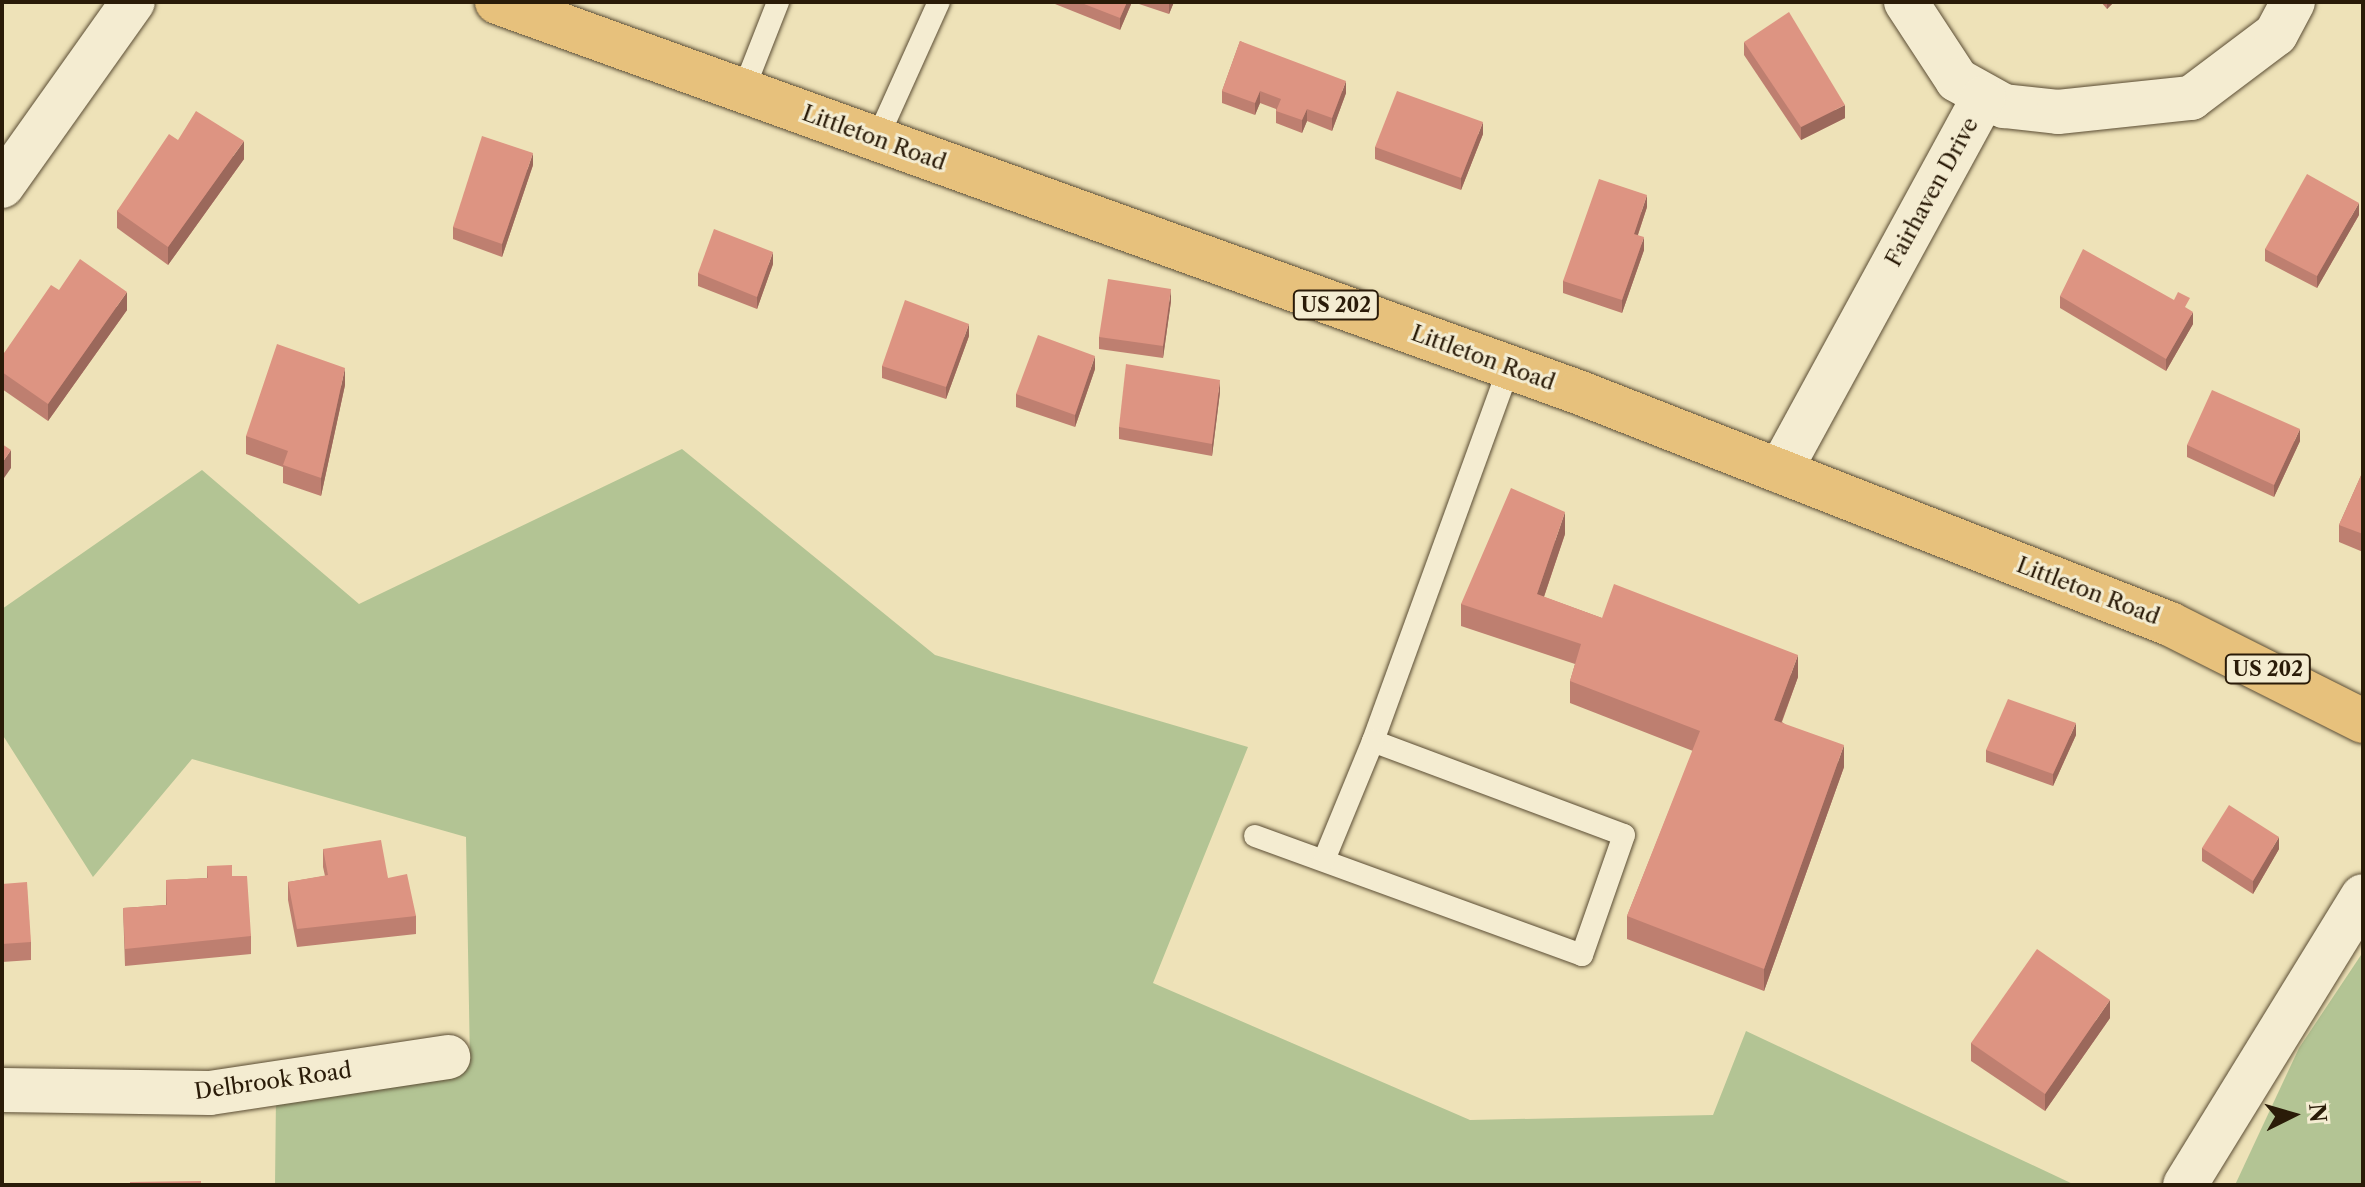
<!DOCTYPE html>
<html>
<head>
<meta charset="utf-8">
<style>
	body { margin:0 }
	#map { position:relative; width:2365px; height:1187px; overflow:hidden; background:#eee2b8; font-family:"Libre Caslon Text",serif }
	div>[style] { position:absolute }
	.green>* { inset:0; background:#b3c494 }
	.roads { filter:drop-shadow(0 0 2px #5b4d34) drop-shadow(0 0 2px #5b4d34) }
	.lane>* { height:22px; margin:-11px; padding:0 11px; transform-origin:11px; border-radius:11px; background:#f4ecd1 }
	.street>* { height:44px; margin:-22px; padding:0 22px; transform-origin:22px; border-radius:22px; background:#f4ecd1 }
	.primary>* { height:44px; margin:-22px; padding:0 22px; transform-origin:22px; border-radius:22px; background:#e7c17c }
	.wall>* { inset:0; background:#be7f70 }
	.shaded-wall>* { inset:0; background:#9b685b }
	.building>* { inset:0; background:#dd9482 }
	span { translate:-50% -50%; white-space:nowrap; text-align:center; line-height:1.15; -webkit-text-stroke:6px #f4ecd1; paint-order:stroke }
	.shield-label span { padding:2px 6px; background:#f4ecd1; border:2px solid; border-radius:6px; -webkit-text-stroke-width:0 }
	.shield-label { font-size:20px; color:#2a1b08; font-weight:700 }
	.street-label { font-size:22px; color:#2a1b08 }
	.frame { position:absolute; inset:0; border:4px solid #2a1b08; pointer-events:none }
	.north { position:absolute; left:2253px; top:1075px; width:80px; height:80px; -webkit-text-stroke:6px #f4ecd1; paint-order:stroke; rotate:85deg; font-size:22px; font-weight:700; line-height:32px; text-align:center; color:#2a1b08 }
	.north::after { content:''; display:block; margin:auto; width:28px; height:36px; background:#2a1b08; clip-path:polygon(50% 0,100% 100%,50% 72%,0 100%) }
</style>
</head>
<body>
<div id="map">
	<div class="green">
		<i style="clip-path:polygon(682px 449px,935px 655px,1248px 747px,1153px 983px,1470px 1120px,1713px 1115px,1746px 1031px,2075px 1185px,275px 1185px,276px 1096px,470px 1064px,466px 837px,192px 759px,93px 877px,2px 734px,2px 609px,202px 470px,359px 604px)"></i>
		<i style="clip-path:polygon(2363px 952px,2363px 1185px,2235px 1185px,2299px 1048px)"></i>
	</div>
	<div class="roads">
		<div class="lane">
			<i style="left:743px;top:91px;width:96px;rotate:-68.5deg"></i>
			<i style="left:877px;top:139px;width:150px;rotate:-65.7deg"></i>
			<i style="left:1255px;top:836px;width:348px;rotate:20deg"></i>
			<i style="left:1582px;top:955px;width:127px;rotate:-70.7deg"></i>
			<i style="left:1624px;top:835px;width:268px;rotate:-159.5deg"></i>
			<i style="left:1373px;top:741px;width:398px;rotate:-70deg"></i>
			<i style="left:1324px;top:860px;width:129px;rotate:-67.6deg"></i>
		</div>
		<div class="street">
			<i style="left:1906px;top:2px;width:93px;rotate:56.8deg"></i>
			<i style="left:1957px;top:80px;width:54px;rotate:29deg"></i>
			<i style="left:2004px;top:106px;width:54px;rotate:6.3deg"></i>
			<i style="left:2058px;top:112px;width:134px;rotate:-6deg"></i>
			<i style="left:2191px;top:98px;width:106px;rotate:-37deg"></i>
			<i style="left:2276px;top:34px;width:36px;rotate:-62deg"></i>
			<i style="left:2px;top:186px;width:226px;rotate:-54.6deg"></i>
			<i style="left:1780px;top:471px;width:425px;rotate:-61.4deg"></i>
			<i style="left:2px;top:1090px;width:208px;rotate:0.8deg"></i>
			<i style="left:210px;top:1093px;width:241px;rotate:-8.6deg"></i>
			<i style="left:2185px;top:1185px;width:339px;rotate:-58.4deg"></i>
		</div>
		<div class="primary">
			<i style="left:497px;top:2px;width:1149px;rotate:19.84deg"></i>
			<i style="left:1578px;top:392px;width:636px;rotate:21.4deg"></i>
			<i style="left:2170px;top:624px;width:216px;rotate:26.7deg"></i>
		</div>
	</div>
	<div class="wall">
		<i style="clip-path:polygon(1050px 2px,1132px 2px,1120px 30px)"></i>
		<i style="clip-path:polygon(1133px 2px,1174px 2px,1169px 14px)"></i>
		<i style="clip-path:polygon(2101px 2px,2114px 2px,2107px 9px)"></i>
		<i style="clip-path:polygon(1240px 41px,1346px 93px,1332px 131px,1307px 121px,1302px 133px,1276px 123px,1276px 109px,1260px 103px,1255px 115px,1222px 103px,1222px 91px)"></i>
		<i style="clip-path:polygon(1744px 42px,1845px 118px,1801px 140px,1744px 55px)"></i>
		<i style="clip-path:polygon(1483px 134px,1461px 190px,1375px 159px,1375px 147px)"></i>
		<i style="clip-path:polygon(178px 140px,244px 159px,168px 265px,117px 228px,117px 211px)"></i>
		<i style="clip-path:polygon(533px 165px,502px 257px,453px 239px,453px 227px)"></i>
		<i style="clip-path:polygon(1647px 207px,1638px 235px,1644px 250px,1622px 313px,1563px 293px,1563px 281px)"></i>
		<i style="clip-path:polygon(2359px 215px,2317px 288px,2265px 261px,2265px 249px)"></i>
		<i style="clip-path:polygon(773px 264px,757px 309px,698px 286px,698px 273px)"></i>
		<i style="clip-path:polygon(59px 290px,127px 310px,48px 421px,2px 389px,2px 356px)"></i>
		<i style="clip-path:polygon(2060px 296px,2190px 310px,2193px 324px,2166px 371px,2060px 308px)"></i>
		<i style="clip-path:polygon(1171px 301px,1163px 358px,1099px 349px,1099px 337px)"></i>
		<i style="clip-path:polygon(969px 336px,946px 399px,882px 378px,882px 366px)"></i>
		<i style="clip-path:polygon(1095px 369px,1075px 427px,1016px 407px,1016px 394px)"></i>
		<i style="clip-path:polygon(345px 385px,321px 496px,283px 483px,283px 467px,246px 454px,246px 436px)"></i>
		<i style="clip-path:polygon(1220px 392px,1212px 456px,1119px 439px,1119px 427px)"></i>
		<i style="clip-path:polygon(2300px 441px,2274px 497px,2187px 457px,2187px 445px)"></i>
		<i style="clip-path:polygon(2363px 471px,2363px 552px,2339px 542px,2339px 525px)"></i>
		<i style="clip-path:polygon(1565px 534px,1544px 597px,1602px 618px,1798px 677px,1782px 722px,1844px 767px,1764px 991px,1627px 939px,1627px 916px,1693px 751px,1570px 703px,1570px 681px,1575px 664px,1461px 626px,1461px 604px)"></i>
		<i style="clip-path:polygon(2076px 735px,2053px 786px,1986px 762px,1986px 750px)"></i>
		<i style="clip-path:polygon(2202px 848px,2279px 849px,2253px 894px,2202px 861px)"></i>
		<i style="clip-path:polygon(323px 849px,388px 878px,416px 916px,416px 934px,297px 947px,288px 900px,288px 882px,325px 876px,323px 867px)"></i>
		<i style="clip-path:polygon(207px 866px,232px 876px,251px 936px,251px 954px,125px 966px,123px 908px,166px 905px,166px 880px,207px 878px)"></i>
		<i style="clip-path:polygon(2px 884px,31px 942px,31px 960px,2px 962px)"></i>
		<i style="clip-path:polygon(2110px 1018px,2045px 1111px,1971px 1061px,1971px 1043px)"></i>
	</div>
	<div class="shaded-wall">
		<i style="clip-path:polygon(1127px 2px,1132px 2px,1120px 30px,1120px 18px)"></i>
		<i style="clip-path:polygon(1169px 2px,1174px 2px,1169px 14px)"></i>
		<i style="clip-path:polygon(2107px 2px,2114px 2px,2107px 9px)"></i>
		<i style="clip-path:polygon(1346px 81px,1346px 93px,1332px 131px,1332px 118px)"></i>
		<i style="clip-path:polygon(1260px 91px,1260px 103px,1255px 115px,1255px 103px)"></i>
		<i style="clip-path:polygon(1845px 105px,1845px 118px,1801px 140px,1801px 127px)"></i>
		<i style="clip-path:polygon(1307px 109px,1307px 121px,1302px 133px,1302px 120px)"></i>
		<i style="clip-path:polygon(1483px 122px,1483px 134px,1461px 190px,1461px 178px)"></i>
		<i style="clip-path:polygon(244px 141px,244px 159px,168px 265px,168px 247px)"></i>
		<i style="clip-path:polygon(533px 153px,533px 165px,502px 257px,502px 244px)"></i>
		<i style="clip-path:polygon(1647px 195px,1647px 207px,1634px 246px,1634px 234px)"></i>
		<i style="clip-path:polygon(2359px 203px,2359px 215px,2317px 288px,2317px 276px)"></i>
		<i style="clip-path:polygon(1644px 237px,1644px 250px,1622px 313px,1622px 300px)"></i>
		<i style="clip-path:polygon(773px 252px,773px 264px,757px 309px,757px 297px)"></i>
		<i style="clip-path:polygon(1171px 289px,1171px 301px,1163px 358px,1163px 346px)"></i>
		<i style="clip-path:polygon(127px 292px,127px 310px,48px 421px,48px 404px)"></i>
		<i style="clip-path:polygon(2193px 312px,2193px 324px,2166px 371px,2166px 359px)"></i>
		<i style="clip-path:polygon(969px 324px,969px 336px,946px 399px,946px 387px)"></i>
		<i style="clip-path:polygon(1095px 356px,1095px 369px,1075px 427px,1075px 415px)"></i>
		<i style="clip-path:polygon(345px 368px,345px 385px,321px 496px,321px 478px)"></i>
		<i style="clip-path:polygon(1220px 380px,1220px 392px,1212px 456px,1212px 444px)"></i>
		<i style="clip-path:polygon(2300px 429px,2300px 441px,2274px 497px,2274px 485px)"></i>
		<i style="clip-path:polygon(11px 450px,11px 468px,2px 481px,2px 463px)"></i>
		<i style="clip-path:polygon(1565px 512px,1565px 534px,1537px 617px,1537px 594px)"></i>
		<i style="clip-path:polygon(1798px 655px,1798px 677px,1774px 742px,1774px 720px)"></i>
		<i style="clip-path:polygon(2076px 723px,2076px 735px,2053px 786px,2053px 774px)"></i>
		<i style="clip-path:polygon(1844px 745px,1844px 767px,1764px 991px,1764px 969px)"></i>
		<i style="clip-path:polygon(2279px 837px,2279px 849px,2253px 894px,2253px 881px)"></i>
		<i style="clip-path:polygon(2110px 1000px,2110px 1018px,2045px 1111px,2045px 1094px)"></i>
	</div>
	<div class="building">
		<i style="clip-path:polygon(1079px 2px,1127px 2px,1120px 18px)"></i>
		<i style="clip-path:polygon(1789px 12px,1845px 105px,1801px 127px,1744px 42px)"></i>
		<i style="clip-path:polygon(1240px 41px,1346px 81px,1332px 118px,1307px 109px,1302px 120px,1276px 111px,1281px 99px,1260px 91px,1255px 103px,1222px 91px)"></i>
		<i style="clip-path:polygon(1397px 91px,1483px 122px,1461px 178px,1375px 147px)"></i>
		<i style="clip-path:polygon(196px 111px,244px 141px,168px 247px,117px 211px,169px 134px,178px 140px)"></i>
		<i style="clip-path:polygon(482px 136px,533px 153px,502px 244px,453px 227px)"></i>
		<i style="clip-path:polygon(2307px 174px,2359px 203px,2317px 276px,2265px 249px)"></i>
		<i style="clip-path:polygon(1599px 179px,1647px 195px,1634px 234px,1644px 237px,1622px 300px,1563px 281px)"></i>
		<i style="clip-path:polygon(714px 229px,773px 252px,757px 297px,698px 273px)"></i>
		<i style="clip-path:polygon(2083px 249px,2174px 300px,2178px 292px,2190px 298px,2185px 307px,2193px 312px,2166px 359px,2060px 296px)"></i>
		<i style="clip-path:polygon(80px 259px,127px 292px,48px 404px,2px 372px,2px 356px,51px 285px,59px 290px)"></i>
		<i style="clip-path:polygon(1108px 279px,1171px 289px,1163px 346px,1099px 337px)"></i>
		<i style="clip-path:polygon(905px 300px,969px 324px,946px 387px,882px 366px)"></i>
		<i style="clip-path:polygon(1038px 335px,1095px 356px,1075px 415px,1016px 394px)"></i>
		<i style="clip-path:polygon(277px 344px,345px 368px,321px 478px,283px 465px,288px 451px,246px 436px)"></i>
		<i style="clip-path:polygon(1126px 364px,1220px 380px,1212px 444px,1119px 427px)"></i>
		<i style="clip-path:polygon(2212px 390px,2300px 429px,2274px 485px,2187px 445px)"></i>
		<i style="clip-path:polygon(2px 444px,11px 450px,2px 463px)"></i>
		<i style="clip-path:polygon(2363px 471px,2363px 534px,2339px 525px)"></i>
		<i style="clip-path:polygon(1511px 488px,1565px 512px,1537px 594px,1602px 618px,1614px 584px,1798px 655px,1774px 720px,1844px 745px,1764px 969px,1627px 916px,1700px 731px,1570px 681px,1581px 644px,1461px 604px)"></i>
		<i style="clip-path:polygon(2008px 699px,2076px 723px,2053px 774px,1986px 750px)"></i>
		<i style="clip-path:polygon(2229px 805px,2279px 837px,2253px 881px,2202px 848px)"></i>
		<i style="clip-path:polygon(381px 840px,388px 878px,407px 874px,416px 916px,297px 929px,288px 882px,328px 875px,323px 849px)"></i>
		<i style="clip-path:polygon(232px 865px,232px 876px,247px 876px,251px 936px,125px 949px,123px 908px,167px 905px,166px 880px,208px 878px,207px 866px)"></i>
		<i style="clip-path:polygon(27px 882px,31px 942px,2px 944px,2px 884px)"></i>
		<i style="clip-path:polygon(2037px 949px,2110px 1000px,2045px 1094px,1971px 1043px)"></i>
		<i style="clip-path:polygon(201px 1181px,201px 1185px,130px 1185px,130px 1182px)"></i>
	</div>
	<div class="shield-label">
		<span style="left:1336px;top:305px">US 202</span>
		<span style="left:2268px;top:669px">US 202</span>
	</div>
	<div class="street-label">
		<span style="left:874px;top:138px;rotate:20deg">Littleton Road</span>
		<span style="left:1932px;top:192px;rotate:-61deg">Fairhaven Drive</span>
		<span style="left:1483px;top:358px;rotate:20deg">Littleton Road</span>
		<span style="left:2088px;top:591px;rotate:21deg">Littleton Road</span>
		<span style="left:273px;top:1081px;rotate:-8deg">Delbrook Road</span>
	</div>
	<div class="frame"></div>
	<div class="north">N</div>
</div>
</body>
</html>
